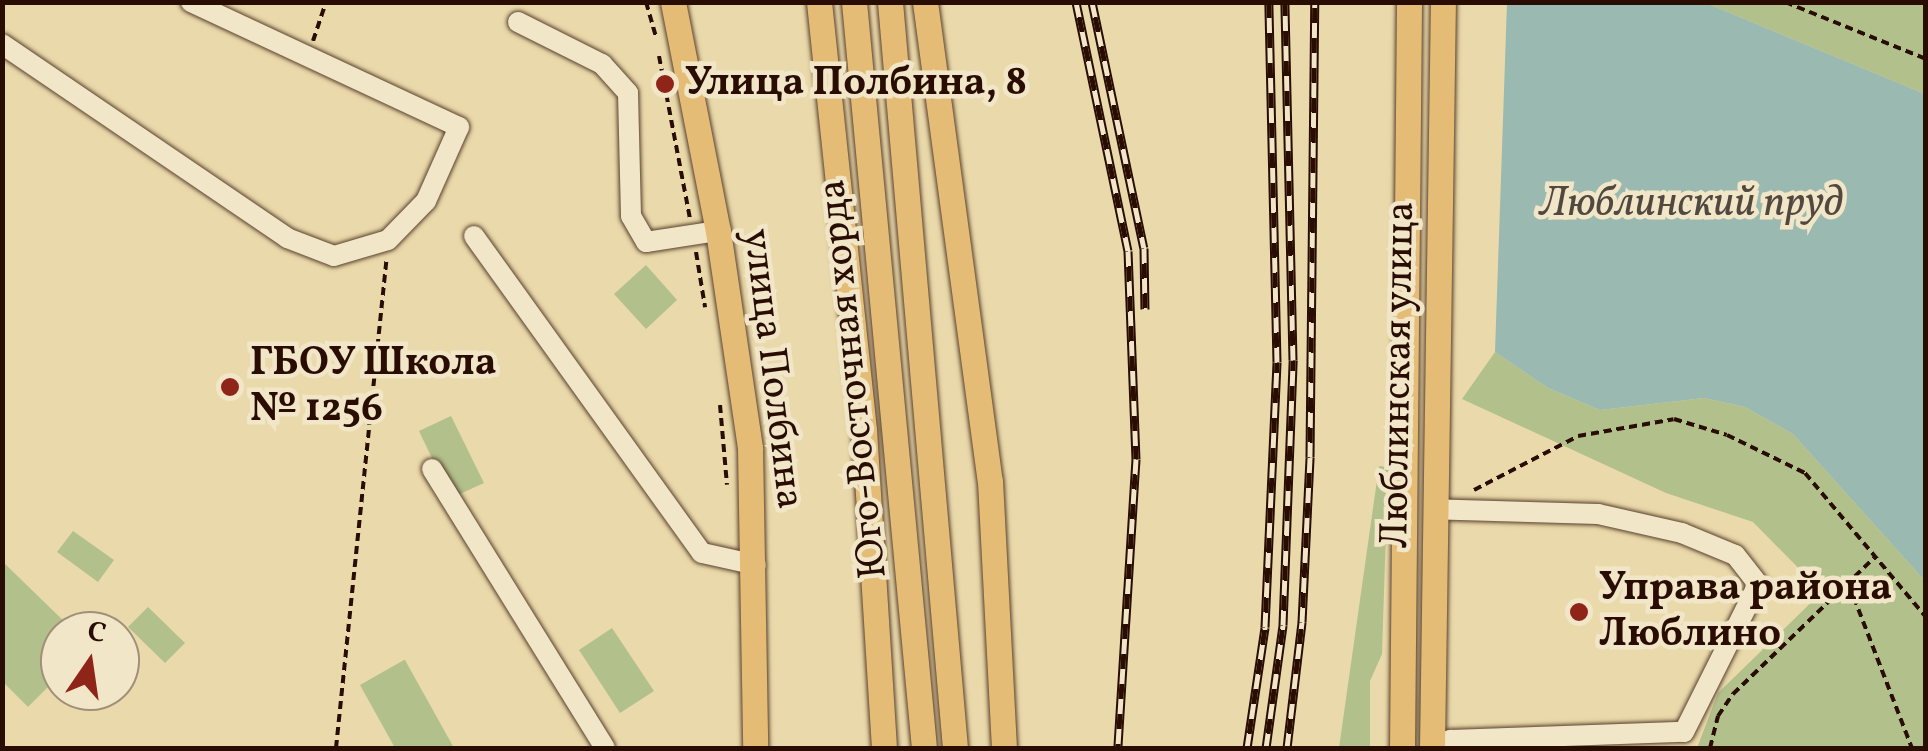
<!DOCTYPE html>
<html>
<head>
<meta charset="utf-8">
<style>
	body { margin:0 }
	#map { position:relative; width:1928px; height:751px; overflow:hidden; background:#ead9aa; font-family:Vollkorn,serif }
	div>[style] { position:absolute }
	.green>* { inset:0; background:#b2c08c }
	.water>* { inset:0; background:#9ab9b0 }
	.path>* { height:4px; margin-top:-2px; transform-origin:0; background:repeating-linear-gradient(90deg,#290d03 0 8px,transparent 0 13px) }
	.roads { filter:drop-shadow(0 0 2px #59402d) drop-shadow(0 0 2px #59402d) }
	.minor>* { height:20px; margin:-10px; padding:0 10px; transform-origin:10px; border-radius:10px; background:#f1e6c8 }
	.major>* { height:25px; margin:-12.5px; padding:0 12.5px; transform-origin:12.5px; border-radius:12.5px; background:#e5bc75 }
	.rail>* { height:9px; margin-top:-4.5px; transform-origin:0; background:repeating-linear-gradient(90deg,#f1e6c8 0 15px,#290d03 0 30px); box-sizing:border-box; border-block:2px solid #290d03 }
	.dots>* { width:28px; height:28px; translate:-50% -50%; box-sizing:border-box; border:5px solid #f1e6c8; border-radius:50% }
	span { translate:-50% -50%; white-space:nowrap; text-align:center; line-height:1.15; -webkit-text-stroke:9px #f1e6c8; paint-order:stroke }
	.poi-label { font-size:40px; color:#290d03; font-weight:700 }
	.left { translate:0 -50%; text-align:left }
	.street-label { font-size:40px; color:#290d03 }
	.water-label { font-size:42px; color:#514940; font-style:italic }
	.frame { position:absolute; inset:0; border:5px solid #290d03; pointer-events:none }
	.north { position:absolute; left:40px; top:611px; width:100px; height:100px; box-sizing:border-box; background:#f1e6c8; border:2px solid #a18f79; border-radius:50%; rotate:13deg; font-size:28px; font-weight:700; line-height:40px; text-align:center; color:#290d03 }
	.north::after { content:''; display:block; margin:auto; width:35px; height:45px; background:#8f2418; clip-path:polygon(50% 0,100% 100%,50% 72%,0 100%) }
</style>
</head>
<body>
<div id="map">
	<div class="green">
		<i style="clip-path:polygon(1706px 3px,1925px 3px,1925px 94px)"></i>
		<i style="clip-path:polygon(646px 265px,677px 300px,646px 329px,614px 294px)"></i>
		<i style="clip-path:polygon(1495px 352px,1548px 388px,1600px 410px,1704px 398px,1745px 407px,1793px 434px,1925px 581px,1925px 748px,1697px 748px,1718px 693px,1822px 592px,1753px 522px,1666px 493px,1462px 399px)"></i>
		<i style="clip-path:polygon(451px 416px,484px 483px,451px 498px,419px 431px)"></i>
		<i style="clip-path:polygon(1379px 466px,1388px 467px,1382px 654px,1370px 681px,1370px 748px,1339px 748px)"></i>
		<i style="clip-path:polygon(73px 531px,114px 560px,98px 582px,57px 552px)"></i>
		<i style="clip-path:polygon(2px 561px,74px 631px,60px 631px,60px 675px,28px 707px,3px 682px)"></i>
		<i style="clip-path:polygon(148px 607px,185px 643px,165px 663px,128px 627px)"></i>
		<i style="clip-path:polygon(612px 628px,654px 691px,620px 713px,579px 650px)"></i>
		<i style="clip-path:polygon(404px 660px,405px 660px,454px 748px,395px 748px,360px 685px)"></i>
	</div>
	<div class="water">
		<i style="clip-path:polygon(1507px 3px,1706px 3px,1925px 94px,1925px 581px,1793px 434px,1745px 407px,1704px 398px,1600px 410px,1548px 388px,1495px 352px)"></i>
	</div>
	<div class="path">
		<i style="left:646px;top:2px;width:35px;rotate:74deg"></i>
		<i style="left:1785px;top:2px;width:152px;rotate:22deg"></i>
		<i style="left:313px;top:41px;width:41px;rotate:-71.6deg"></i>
		<i style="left:659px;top:56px;width:165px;rotate:79.2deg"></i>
		<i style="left:696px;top:252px;width:56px;rotate:80.7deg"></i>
		<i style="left:720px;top:405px;width:80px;rotate:85deg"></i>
		<i style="left:1474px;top:490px;width:117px;rotate:-27.4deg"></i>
		<i style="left:1578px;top:436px;width:97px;rotate:-10deg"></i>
		<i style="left:1674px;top:419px;width:55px;rotate:16.8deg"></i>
		<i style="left:1727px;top:435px;width:87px;rotate:26deg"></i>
		<i style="left:1805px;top:473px;width:188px;rotate:50deg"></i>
		<i style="left:1849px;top:585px;width:175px;rotate:68.9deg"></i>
		<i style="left:336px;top:748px;width:490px;rotate:-84.1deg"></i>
		<i style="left:1710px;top:748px;width:33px;rotate:-76deg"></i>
		<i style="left:1718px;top:716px;width:27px;rotate:-56deg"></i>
		<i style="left:1733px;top:694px;width:196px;rotate:-44deg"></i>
	</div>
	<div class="roads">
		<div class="minor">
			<i style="left:518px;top:22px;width:94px;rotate:26.6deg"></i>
			<i style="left:602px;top:64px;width:39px;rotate:48deg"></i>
			<i style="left:628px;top:93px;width:123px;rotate:88.6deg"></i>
			<i style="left:631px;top:216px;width:30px;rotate:60deg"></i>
			<i style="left:646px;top:242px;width:73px;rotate:-8.7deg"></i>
			<i style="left:2px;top:44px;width:345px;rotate:34.2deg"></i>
			<i style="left:287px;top:238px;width:50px;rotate:21deg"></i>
			<i style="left:334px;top:256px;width:56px;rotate:-16.5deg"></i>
			<i style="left:388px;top:240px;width:54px;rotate:-45.7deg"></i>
			<i style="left:426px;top:201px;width:81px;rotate:-66deg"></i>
			<i style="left:459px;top:127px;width:296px;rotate:-155deg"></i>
			<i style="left:474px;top:236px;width:390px;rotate:54.3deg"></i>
			<i style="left:702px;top:553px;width:55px;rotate:12.5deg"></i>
			<i style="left:432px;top:469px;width:328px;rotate:58.2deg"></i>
			<i style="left:1432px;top:746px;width:20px;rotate:-18deg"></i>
			<i style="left:1451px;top:740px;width:233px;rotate:-2deg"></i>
			<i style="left:1684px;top:732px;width:165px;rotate:-63.4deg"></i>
			<i style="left:1758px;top:584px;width:37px;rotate:-128deg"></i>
			<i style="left:1735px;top:555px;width:57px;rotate:-157.5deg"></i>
			<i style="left:1682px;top:533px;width:86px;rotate:-167.3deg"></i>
			<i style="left:1598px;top:514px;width:164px;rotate:-178.3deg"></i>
		</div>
		<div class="major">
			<i style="left:673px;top:2px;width:233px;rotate:78.9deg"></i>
			<i style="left:718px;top:231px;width:219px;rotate:81.6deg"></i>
			<i style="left:750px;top:448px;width:300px;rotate:89deg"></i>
			<i style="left:819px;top:2px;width:430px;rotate:84deg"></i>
			<i style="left:864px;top:430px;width:319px;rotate:86.4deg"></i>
			<i style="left:854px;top:2px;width:749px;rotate:84.64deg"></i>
			<i style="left:890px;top:2px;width:749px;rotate:85.02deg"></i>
			<i style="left:925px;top:2px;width:483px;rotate:82.3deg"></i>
			<i style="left:990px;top:481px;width:267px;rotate:87deg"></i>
			<i style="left:1402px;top:748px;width:746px;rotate:-89.46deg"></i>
			<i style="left:1432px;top:748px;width:746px;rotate:-89.16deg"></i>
		</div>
	</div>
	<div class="rail">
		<i style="left:1076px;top:2px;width:254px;rotate:78.2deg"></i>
		<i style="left:1128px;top:251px;width:208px;rotate:87.8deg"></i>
		<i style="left:1136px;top:459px;width:290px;rotate:93.6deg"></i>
		<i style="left:1092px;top:2px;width:251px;rotate:78.1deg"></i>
		<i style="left:1144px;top:248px;width:61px;rotate:89.1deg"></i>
		<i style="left:1247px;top:748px;width:122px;rotate:-81.5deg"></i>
		<i style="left:1265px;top:627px;width:265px;rotate:-87.4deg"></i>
		<i style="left:1277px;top:362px;width:360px;rotate:-91.3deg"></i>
		<i style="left:1266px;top:748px;width:124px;rotate:-82.1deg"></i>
		<i style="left:1283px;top:625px;width:265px;rotate:-87.8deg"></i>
		<i style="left:1293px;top:360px;width:358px;rotate:-91.3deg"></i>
		<i style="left:1287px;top:748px;width:127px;rotate:-83.2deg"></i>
		<i style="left:1302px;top:622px;width:165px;rotate:-87.2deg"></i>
		<i style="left:1310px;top:457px;width:455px;rotate:-89.4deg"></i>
	</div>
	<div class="dots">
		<i style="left:665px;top:84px;background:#8f2418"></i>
		<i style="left:230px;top:387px;background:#8f2418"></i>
		<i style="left:1579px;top:612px;background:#8f2418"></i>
	</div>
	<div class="poi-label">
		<span class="left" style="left:685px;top:84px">Улица Полбина, 8</span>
		<span class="left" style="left:250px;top:387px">ГБОУ Школа<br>№ 1256</span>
		<span class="left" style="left:1599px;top:612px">Управа района<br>Люблино</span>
	</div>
	<div class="street-label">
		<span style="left:772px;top:369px;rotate:83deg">улица Полбина</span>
		<span style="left:1399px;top:375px;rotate:-89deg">Люблинская улица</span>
		<span style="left:854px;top:379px;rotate:-96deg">Юго-Восточная хорда</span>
	</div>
	<div class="water-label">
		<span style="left:1691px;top:205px">Люблинский пруд</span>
	</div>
	<div class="frame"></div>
	<div class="north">С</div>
</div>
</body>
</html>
